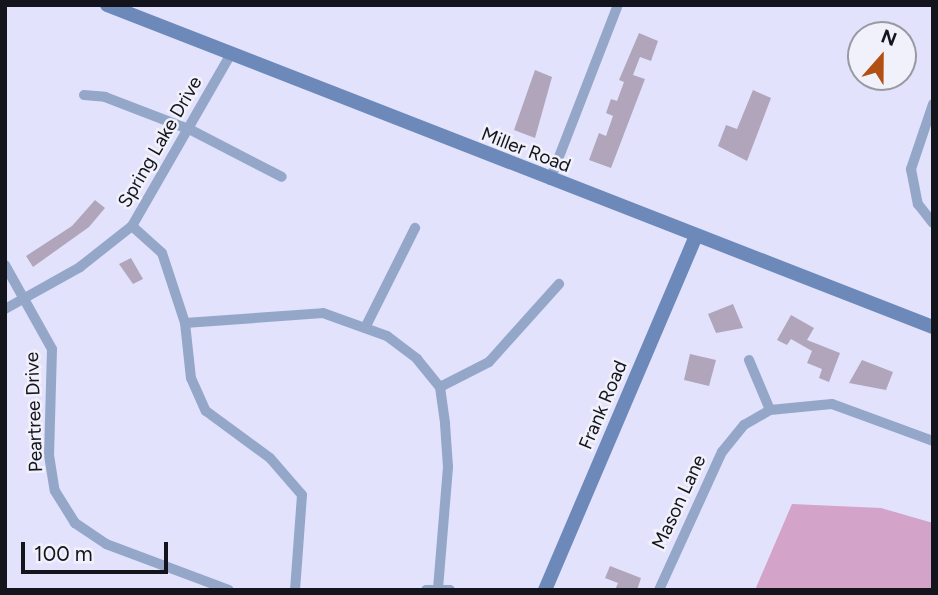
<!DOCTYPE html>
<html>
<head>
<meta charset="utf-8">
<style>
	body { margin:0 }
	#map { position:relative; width:938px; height:595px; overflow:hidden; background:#e2e2fc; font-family:Figtree,sans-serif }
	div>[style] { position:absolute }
	.green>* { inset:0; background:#d4a3ca }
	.building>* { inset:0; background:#b1a5bc }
	.street>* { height:10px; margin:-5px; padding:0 5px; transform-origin:5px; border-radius:5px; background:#94a7c9 }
	.secondary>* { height:14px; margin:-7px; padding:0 7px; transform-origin:7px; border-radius:7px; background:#6d89b9 }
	span { translate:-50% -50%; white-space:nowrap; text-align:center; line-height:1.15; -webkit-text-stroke:5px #f1f1fb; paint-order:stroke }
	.street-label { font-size:19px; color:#14141c }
	.frame { position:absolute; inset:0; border:7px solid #14141c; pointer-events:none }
	.north { position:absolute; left:847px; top:21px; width:70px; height:70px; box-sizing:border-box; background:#f1f1fb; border:2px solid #9999a2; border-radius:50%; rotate:21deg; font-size:19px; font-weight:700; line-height:28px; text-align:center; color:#14141c }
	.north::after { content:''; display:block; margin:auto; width:24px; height:32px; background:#b24f13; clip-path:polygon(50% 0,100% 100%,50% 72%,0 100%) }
	.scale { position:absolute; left:21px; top:542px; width:147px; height:32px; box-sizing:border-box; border:4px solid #14141c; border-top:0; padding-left:9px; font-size:21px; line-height:24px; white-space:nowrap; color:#14141c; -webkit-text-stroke:5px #f1f1fb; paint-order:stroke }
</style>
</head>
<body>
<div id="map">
	<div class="green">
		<i style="clip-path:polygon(792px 504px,881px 508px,933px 523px,933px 590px,755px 590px)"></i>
	</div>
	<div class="building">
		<i style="clip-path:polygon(639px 33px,658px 41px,651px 61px,640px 57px,633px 75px,645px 79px,611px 168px,589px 160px,599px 133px,606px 136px,613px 116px,606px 113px,611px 99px,617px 101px,624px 82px,619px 80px)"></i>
		<i style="clip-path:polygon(535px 70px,552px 77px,535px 138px,514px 130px)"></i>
		<i style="clip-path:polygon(753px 90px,771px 98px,747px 161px,718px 146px,726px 125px,737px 129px)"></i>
		<i style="clip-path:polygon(95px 200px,105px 208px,89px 227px,33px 267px,26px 256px,72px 226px)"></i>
		<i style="clip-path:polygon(131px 258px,143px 279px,133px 284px,119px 264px)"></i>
		<i style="clip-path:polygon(733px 304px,743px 328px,716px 333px,708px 314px)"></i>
		<i style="clip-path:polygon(791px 315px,814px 328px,807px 340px,840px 353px,829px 382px,819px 378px,822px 369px,807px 363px,812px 351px,791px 339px,787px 345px,777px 340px)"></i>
		<i style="clip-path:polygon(690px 354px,716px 360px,709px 386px,684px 380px)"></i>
		<i style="clip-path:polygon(862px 360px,893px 372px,886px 390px,849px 383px)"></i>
		<i style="clip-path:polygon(610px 566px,641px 578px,637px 590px,615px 590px,618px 583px,605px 578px)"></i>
	</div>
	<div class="street">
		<i style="left:84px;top:95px;width:21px;rotate:5deg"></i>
		<i style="left:105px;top:97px;width:92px;rotate:21deg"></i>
		<i style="left:191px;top:130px;width:102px;rotate:27.3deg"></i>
		<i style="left:933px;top:104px;width:69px;rotate:108.7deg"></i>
		<i style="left:911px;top:169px;width:36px;rotate:79deg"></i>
		<i style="left:918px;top:204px;width:24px;rotate:52deg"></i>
		<i style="left:550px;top:180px;width:188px;rotate:-68.8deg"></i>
		<i style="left:132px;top:226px;width:40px;rotate:42deg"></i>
		<i style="left:162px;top:253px;width:74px;rotate:71.8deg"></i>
		<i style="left:185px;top:323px;width:55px;rotate:83.8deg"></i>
		<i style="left:191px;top:378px;width:36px;rotate:66deg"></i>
		<i style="left:206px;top:411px;width:79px;rotate:36.3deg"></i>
		<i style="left:270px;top:458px;width:49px;rotate:49.1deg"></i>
		<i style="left:302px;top:495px;width:95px;rotate:94.2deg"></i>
		<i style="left:5px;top:265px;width:96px;rotate:60.8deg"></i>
		<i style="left:52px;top:349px;width:106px;rotate:91.6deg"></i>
		<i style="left:49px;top:455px;width:36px;rotate:81deg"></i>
		<i style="left:55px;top:491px;width:38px;rotate:58deg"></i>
		<i style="left:75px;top:523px;width:37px;rotate:34deg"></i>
		<i style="left:106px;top:544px;width:131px;rotate:20.5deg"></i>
		<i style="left:5px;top:309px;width:86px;rotate:-29.2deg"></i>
		<i style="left:80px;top:267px;width:66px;rotate:-38.3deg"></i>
		<i style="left:132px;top:226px;width:198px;rotate:-60.1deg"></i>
		<i style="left:185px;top:323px;width:138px;rotate:-4.1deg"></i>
		<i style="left:323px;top:313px;width:68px;rotate:19.8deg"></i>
		<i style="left:387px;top:336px;width:38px;rotate:37deg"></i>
		<i style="left:417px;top:359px;width:36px;rotate:51deg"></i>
		<i style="left:440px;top:387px;width:37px;rotate:82deg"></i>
		<i style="left:445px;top:424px;width:43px;rotate:86deg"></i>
		<i style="left:448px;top:467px;width:121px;rotate:94.7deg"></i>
		<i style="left:365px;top:328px;width:112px;rotate:-63.4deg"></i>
		<i style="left:749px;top:360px;width:54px;rotate:67.2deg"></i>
		<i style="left:440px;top:387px;width:55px;rotate:-27deg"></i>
		<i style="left:489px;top:362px;width:105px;rotate:-48.1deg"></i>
		<i style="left:426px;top:590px;width:24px"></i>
		<i style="left:659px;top:590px;width:152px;rotate:-65.5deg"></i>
		<i style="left:722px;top:452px;width:35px;rotate:-51deg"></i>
		<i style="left:744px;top:425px;width:30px;rotate:-30deg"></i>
		<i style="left:770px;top:410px;width:62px;rotate:-5.5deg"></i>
		<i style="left:832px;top:404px;width:108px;rotate:20.1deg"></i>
	</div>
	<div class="secondary">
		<i style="left:107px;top:5px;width:887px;rotate:21.3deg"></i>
		<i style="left:545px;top:590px;width:385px;rotate:-66.9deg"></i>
	</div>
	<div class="street-label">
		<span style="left:160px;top:142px;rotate:-60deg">Spring Lake Drive</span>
		<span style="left:526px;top:150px;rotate:21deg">Miller Road</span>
		<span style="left:603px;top:405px;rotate:-67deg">Frank Road</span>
		<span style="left:34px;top:412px;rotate:-92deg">Peartree Drive</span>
		<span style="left:679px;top:502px;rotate:-65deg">Mason Lane</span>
	</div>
	<div class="frame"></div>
	<div class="north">N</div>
	<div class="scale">100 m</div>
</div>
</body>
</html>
